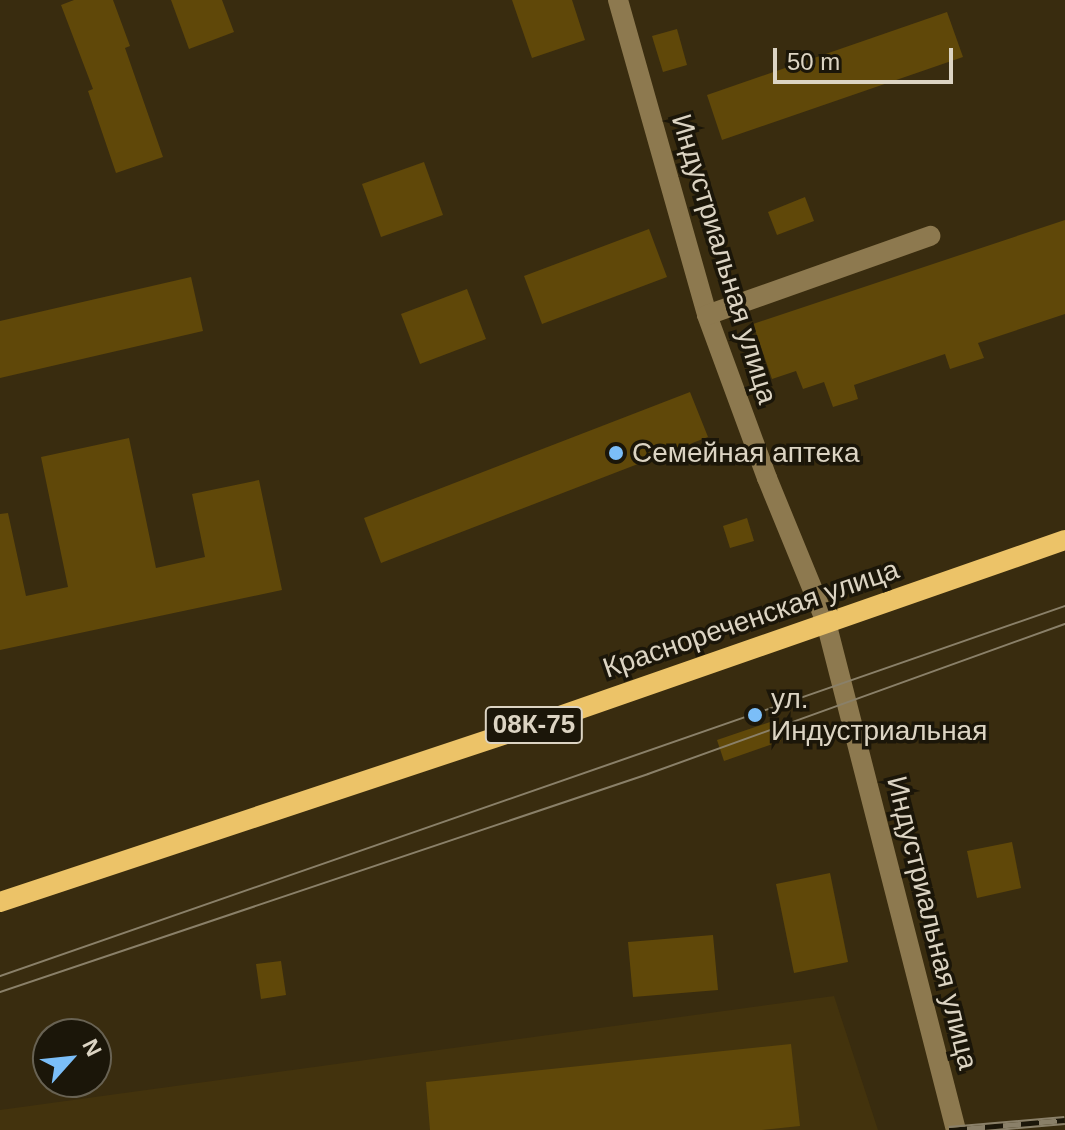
<!DOCTYPE html>
<html>
<head>
<meta charset="utf-8">
<style>
	body { margin:0 }
	#map { position:relative; width:1065px; height:1130px; overflow:hidden; background:#392c0f; font-family:Helvetica,sans-serif }
	div>[style] { position:absolute }
	.built>* { inset:0; background:#43330d }
	.building>* { inset:0; background:#604809 }
	.minor>* { height:20px; margin:-10px; padding:0 10px; transform-origin:10px; border-radius:10px; background:#8d794f }
	.major>* { height:20px; margin:-10px; padding:0 10px; transform-origin:10px; border-radius:10px; background:#ecc368 }
	.tram>* { height:2px; margin:-1px; padding:0 1px; transform-origin:1px; border-radius:1px; background:#8a8069 }
	.rail>* { height:9px; margin-top:-4.5px; transform-origin:0; background:repeating-linear-gradient(90deg,#1b1609 0 18px,#8a8069 0 36px); box-sizing:border-box; border-block:2px solid #8a8069 }
	.dots>* { width:22px; height:22px; translate:-50% -50%; box-sizing:border-box; border:4px solid #1b1609; border-radius:50% }
	span { translate:-50% -50%; white-space:nowrap; text-align:center; line-height:1.15; -webkit-text-stroke:7px #1b1609; paint-order:stroke }
	.shield-label span { padding:2px 6px; background:#1b1609; border:2px solid; border-radius:6px; -webkit-text-stroke-width:0 }
	.shield-label { font-size:26px; color:#dcd4c3; font-weight:700 }
	.street-label { font-size:28px; color:#dcd4c3 }
	.poi-label { font-size:28px; color:#dcd4c3 }
	.left { translate:0 -50%; text-align:left }
	.north { position:absolute; left:32px; top:1018px; width:80px; height:80px; box-sizing:border-box; background:#1b1609; border:2px solid #686253; border-radius:50%; rotate:63deg; font-size:22px; font-weight:700; line-height:32px; text-align:center; color:#dcd4c3 }
	.north::after { content:''; display:block; margin:auto; width:28px; height:36px; background:#7bbef8; clip-path:polygon(50% 0,100% 100%,50% 72%,0 100%) }
	.scale { position:absolute; left:773px; top:48px; width:180px; height:36px; box-sizing:border-box; border:4px solid #dcd4c3; border-top:0; padding-left:10px; font-size:24px; line-height:28px; white-space:nowrap; color:#dcd4c3; -webkit-text-stroke:6px #1b1609; paint-order:stroke }
</style>
</head>
<body>
<div id="map">
	<div class="built">
		<i style="clip-path:polygon(834px 996px,878px 1130px,0 1130px,0 1110px)"></i>
	</div>
	<div class="building">
		<i style="clip-path:polygon(74px 0,113px 0,130px 46px,125px 48px,163px 157px,116px 173px,88px 91px,93px 89px,61px 5px)"></i>
		<i style="clip-path:polygon(171px 0,222px 0,234px 32px,189px 49px)"></i>
		<i style="clip-path:polygon(512px 0,572px 0,585px 40px,532px 58px)"></i>
		<i style="clip-path:polygon(947px 12px,963px 57px,722px 140px,707px 95px)"></i>
		<i style="clip-path:polygon(677px 29px,687px 65px,663px 72px,652px 36px)"></i>
		<i style="clip-path:polygon(424px 162px,443px 215px,381px 237px,362px 184px)"></i>
		<i style="clip-path:polygon(805px 197px,814px 221px,777px 235px,768px 212px)"></i>
		<i style="clip-path:polygon(1065px 220px,1065px 314px,978px 343px,984px 358px,950px 369px,945px 354px,854px 385px,858px 399px,833px 407px,824px 382px,803px 389px,796px 371px,772px 379px,753px 324px)"></i>
		<i style="clip-path:polygon(649px 229px,667px 277px,542px 324px,524px 276px)"></i>
		<i style="clip-path:polygon(191px 277px,203px 331px,0 378px,0 321px)"></i>
		<i style="clip-path:polygon(467px 289px,486px 339px,420px 364px,401px 314px)"></i>
		<i style="clip-path:polygon(690px 392px,708px 437px,381px 563px,364px 518px)"></i>
		<i style="clip-path:polygon(129px 438px,156px 568px,205px 557px,192px 494px,259px 480px,282px 590px,0 650px,0 514px,8px 513px,26px 596px,68px 587px,41px 457px)"></i>
		<i style="clip-path:polygon(747px 518px,754px 541px,730px 548px,723px 526px)"></i>
		<i style="clip-path:polygon(773px 721px,781px 741px,724px 761px,717px 740px)"></i>
		<i style="clip-path:polygon(1012px 842px,1021px 888px,977px 898px,967px 851px)"></i>
		<i style="clip-path:polygon(830px 873px,848px 962px,794px 973px,776px 884px)"></i>
		<i style="clip-path:polygon(713px 935px,718px 990px,633px 997px,628px 942px)"></i>
		<i style="clip-path:polygon(281px 961px,286px 995px,261px 999px,256px 964px)"></i>
		<i style="clip-path:polygon(791px 1044px,800px 1126px,762px 1130px,430px 1130px,426px 1082px)"></i>
	</div>
	<div class="minor">
		<i style="left:618px;top:0;width:327px;rotate:74.2deg"></i>
		<i style="left:707px;top:315px;width:174px;rotate:69.8deg"></i>
		<i style="left:767px;top:478px;width:156px;rotate:67.7deg"></i>
		<i style="left:826px;top:622px;width:524px;rotate:75.65deg"></i>
		<i style="left:707px;top:315px;width:237px;rotate:-19.5deg"></i>
	</div>
	<div class="major">
		<i style="left:0;top:902px;width:587px;rotate:-18.37deg"></i>
		<i style="left:557px;top:717px;width:538px;rotate:-19.21deg"></i>
	</div>
	<div class="tram">
		<i style="left:0;top:976px;width:1127px;rotate:-19.16deg"></i>
		<i style="left:0;top:992px;width:684px;rotate:-18.59deg"></i>
		<i style="left:648px;top:774px;width:443px;rotate:-19.8deg"></i>
	</div>
	<div class="rail">
		<i style="left:949px;top:1130px;width:116px;rotate:-4.9deg"></i>
	</div>
	<div class="dots">
		<i style="left:616px;top:453px;background:#7bbef8"></i>
		<i style="left:755px;top:715px;background:#7bbef8"></i>
	</div>
	<div class="shield-label">
		<span style="left:534px;top:725px">08К-75</span>
	</div>
	<div class="street-label">
		<span style="left:724px;top:259px;rotate:73deg">Индустриальная улица</span>
		<span style="left:751px;top:619px;rotate:-19deg">Краснореченская улица</span>
		<span style="left:932px;top:923px;rotate:76deg">Индустриальная улица</span>
	</div>
	<div class="poi-label">
		<span class="left" style="left:632px;top:453px">Семейная аптека</span>
		<span class="left" style="left:771px;top:715px">ул.<br>Индустриальная</span>
	</div>
	<div class="north">N</div>
	<div class="scale">50 m</div>
</div>
</body>
</html>
